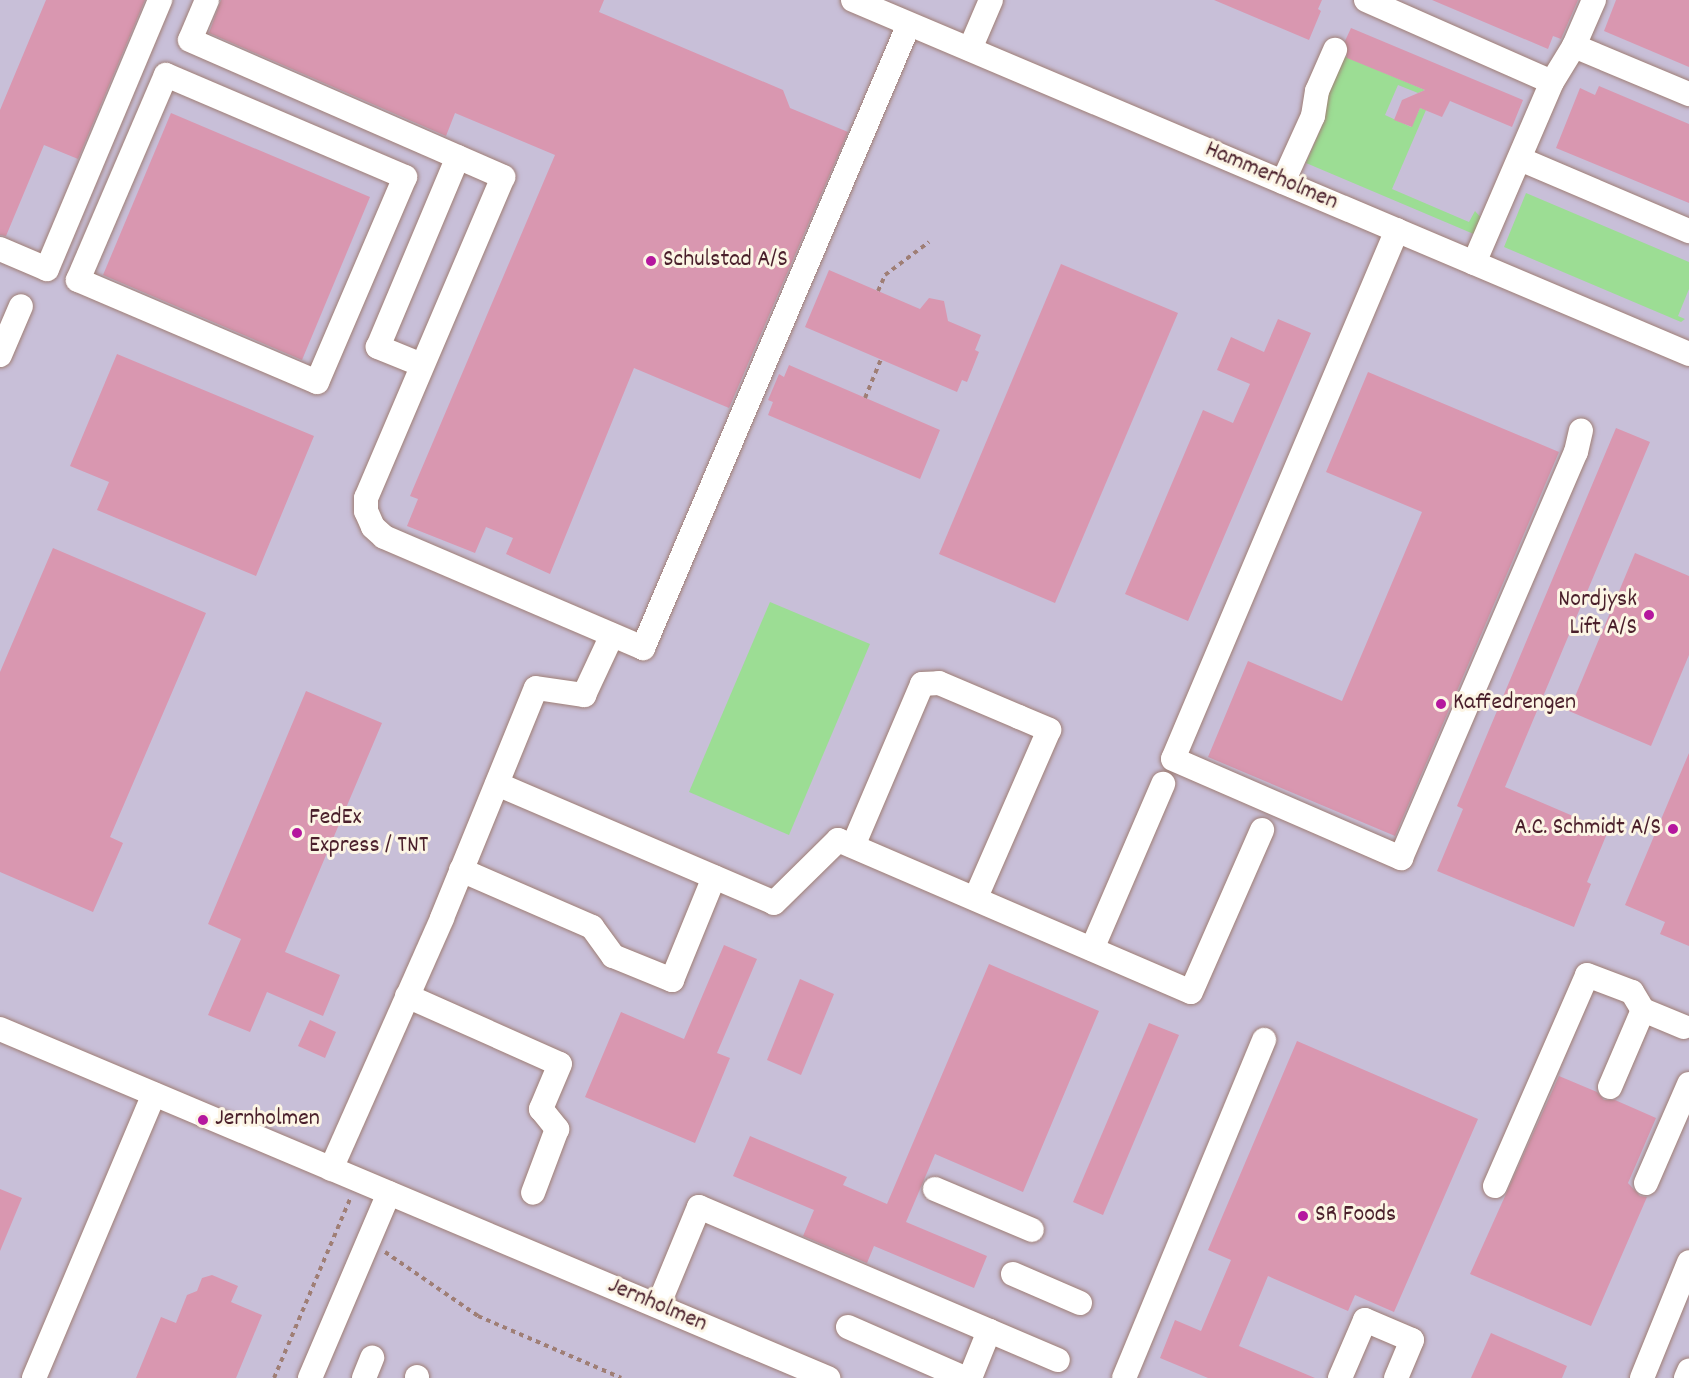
<!DOCTYPE html>
<html>
<head>
<meta charset="utf-8">
<style>
	body { margin:0 }
	#map { position:relative; width:1689px; height:1378px; overflow:hidden; background:#f4ddbf; font-family:Dekko,sans-serif }
	div>[style] { position:absolute }
	.industrial>* { inset:0; background:#c8bfd8 }
	.green>* { inset:0; background:#9cdd94 }
	.building>* { inset:0; background:#d997b0 }
	.path>* { height:4px; margin-top:-2px; transform-origin:0; background:repeating-linear-gradient(90deg,#9f7e75 0 4.5px,transparent 0 9px) }
	.roads { filter:drop-shadow(0 0 2px #9f7e75) drop-shadow(0 0 2px #9f7e75) }
	.minor>* { height:24px; margin:-12px; padding:0 12px; transform-origin:12px; border-radius:12px; background:#fff }
	.dots>* { width:16px; height:16px; translate:-50% -50%; box-sizing:border-box; border:3px solid #fcf5e5; border-radius:50% }
	span { translate:-50% -50%; white-space:nowrap; text-align:center; line-height:1.15; -webkit-text-stroke:6px #fcf5e5; paint-order:stroke }
	.street-label { font-size:24px; color:#4a1f2b }
	.poi-label { font-size:24px; color:#4a1f2b }
	.left { translate:0 -50%; text-align:left }
	.right { translate:-100% -50%; text-align:right }
</style>
</head>
<body>
<div id="map">
	<div class="industrial">
		<i style="clip-path:polygon(0 0,1689px 0,1689px 1378px,0 1378px)"></i>
	</div>
	<div class="green">
		<i style="clip-path:polygon(1342px 55px,1425px 90px,1418px 93px,1398px 85px,1385px 115px,1411px 127px,1420px 108px,1426px 110px,1392px 189px,1469px 222px,1475px 211px,1483px 220px,1476px 235px,1306px 163px,1325px 119px,1324px 95px)"></i>
		<i style="clip-path:polygon(1526px 193px,1689px 262px,1689px 289px,1678px 316px,1685px 319px,1681px 322px,1504px 247px)"></i>
		<i style="clip-path:polygon(770px 602px,870px 644px,789px 835px,689px 792px)"></i>
	</div>
	<div class="building">
		<i style="clip-path:polygon(46px 0,145px 0,78px 159px,44px 145px,6px 236px,0 235px,0 110px)"></i>
		<i style="clip-path:polygon(221px 0,604px 0,599px 12px,783px 90px,790px 108px,848px 132px,729px 408px,634px 368px,550px 574px,506px 554px,513px 538px,486px 527px,475px 553px,407px 526px,418px 499px,410px 496px,555px 155px,455px 113px,446px 136px,209px 33px)"></i>
		<i style="clip-path:polygon(1214px 0,1322px 0,1318px 9px,1321px 11px,1309px 40px)"></i>
		<i style="clip-path:polygon(1432px 0,1578px 0,1561px 39px,1553px 36px,1548px 49px)"></i>
		<i style="clip-path:polygon(1616px 0,1689px 0,1689px 67px,1604px 31px)"></i>
		<i style="clip-path:polygon(1351px 28px,1523px 100px,1512px 127px,1450px 101px,1442px 117px,1420px 108px,1412px 127px,1394px 120px,1402px 100px,1425px 90px,1347px 58px,1345px 41px)"></i>
		<i style="clip-path:polygon(1599px 86px,1689px 124px,1689px 203px,1556px 148px,1580px 88px,1595px 95px)"></i>
		<i style="clip-path:polygon(171px 113px,370px 197px,302px 360px,103px 275px)"></i>
		<i style="clip-path:polygon(1061px 264px,1178px 313px,1055px 603px,939px 554px)"></i>
		<i style="clip-path:polygon(829px 270px,920px 309px,929px 298px,944px 301px,948px 321px,981px 335px,975px 350px,979px 352px,967px 382px,962px 380px,957px 392px,805px 327px)"></i>
		<i style="clip-path:polygon(1278px 319px,1311px 333px,1188px 621px,1125px 594px,1203px 410px,1233px 423px,1250px 384px,1217px 370px,1231px 337px,1264px 352px)"></i>
		<i style="clip-path:polygon(117px 354px,314px 436px,256px 576px,97px 510px,109px 482px,70px 466px)"></i>
		<i style="clip-path:polygon(789px 365px,940px 430px,920px 479px,768px 415px,773px 402px,768px 400px,779px 374px,784px 377px)"></i>
		<i style="clip-path:polygon(1368px 372px,1559px 452px,1395px 836px,1208px 757px,1248px 661px,1342px 701px,1422px 512px,1326px 472px)"></i>
		<i style="clip-path:polygon(1616px 428px,1650px 442px,1505px 787px,1608px 831px,1587px 882px,1591px 884px,1574px 927px,1437px 871px,1463px 809px,1457px 806px)"></i>
		<i style="clip-path:polygon(53px 548px,206px 613px,110px 837px,123px 843px,93px 912px,0 872px,0 672px)"></i>
		<i style="clip-path:polygon(1635px 553px,1689px 576px,1689px 655px,1651px 746px,1569px 711px)"></i>
		<i style="clip-path:polygon(306px 691px,382px 723px,285px 952px,340px 975px,323px 1016px,267px 992px,250px 1032px,208px 1015px,241px 939px,208px 924px)"></i>
		<i style="clip-path:polygon(1689px 753px,1689px 946px,1660px 934px,1665px 922px,1625px 905px)"></i>
		<i style="clip-path:polygon(724px 945px,757px 959px,717px 1053px,730px 1058px,695px 1143px,585px 1097px,621px 1012px,684px 1039px)"></i>
		<i style="clip-path:polygon(989px 964px,1099px 1011px,1023px 1192px,935px 1154px,906px 1222px,987px 1256px,974px 1288px,874px 1246px,867px 1263px,803px 1236px,814px 1210px,733px 1176px,750px 1136px,847px 1177px,843px 1185px,887px 1204px)"></i>
		<i style="clip-path:polygon(800px 979px,834px 994px,801px 1075px,767px 1060px)"></i>
		<i style="clip-path:polygon(310px 1020px,336px 1032px,325px 1058px,298px 1046px)"></i>
		<i style="clip-path:polygon(1149px 1023px,1179px 1035px,1103px 1215px,1073px 1202px)"></i>
		<i style="clip-path:polygon(1297px 1041px,1478px 1119px,1394px 1312px,1355px 1295px,1348px 1311px,1268px 1276px,1239px 1346px,1315px 1378px,1208px 1378px,1160px 1358px,1175px 1320px,1201px 1331px,1231px 1260px,1208px 1250px)"></i>
		<i style="clip-path:polygon(1559px 1076px,1597px 1092px,1604px 1100px,1615px 1100px,1656px 1118px,1628px 1183px,1640px 1196px,1647px 1197px,1591px 1326px,1470px 1274px)"></i>
		<i style="clip-path:polygon(0 1189px,22px 1198px,0 1251px)"></i>
		<i style="clip-path:polygon(212px 1275px,238px 1286px,231px 1302px,262px 1315px,236px 1378px,136px 1378px,161px 1317px,176px 1323px,187px 1295px,197px 1291px,202px 1278px)"></i>
		<i style="clip-path:polygon(1491px 1333px,1567px 1366px,1562px 1378px,1471px 1378px)"></i>
	</div>
	<div class="path">
		<i style="left:878px;top:291px;width:17px;rotate:-66deg"></i>
		<i style="left:885px;top:275px;width:55px;rotate:-36.9deg"></i>
		<i style="left:865px;top:398px;width:42px;rotate:-67.7deg"></i>
		<i style="left:385px;top:1252px;width:113px;rotate:34.5deg"></i>
		<i style="left:478px;top:1316px;width:156px;rotate:23.4deg"></i>
		<i style="left:274px;top:1378px;width:194px;rotate:-67deg"></i>
	</div>
	<div class="roads">
		<div class="minor">
			<i style="left:207px;top:0;width:43px;rotate:113deg"></i>
			<i style="left:190px;top:40px;width:342px;rotate:23.6deg"></i>
			<i style="left:503px;top:177px;width:349px;rotate:113.1deg"></i>
			<i style="left:366px;top:498px;width:13px;rotate:90deg"></i>
			<i style="left:366px;top:511px;width:17px;rotate:66deg"></i>
			<i style="left:373px;top:527px;width:15px;rotate:42deg"></i>
			<i style="left:384px;top:537px;width:282px;rotate:23.2deg"></i>
			<i style="left:643px;top:648px;width:678px;rotate:-66.91deg"></i>
			<i style="left:853px;top:0;width:908px;rotate:22.95deg"></i>
			<i style="left:1366px;top:0;width:203px;rotate:23.8deg"></i>
			<i style="left:1574px;top:46px;width:125px;rotate:22.7deg"></i>
			<i style="left:970px;top:49px;width:53px;rotate:-66.8deg"></i>
			<i style="left:166px;top:75px;width:260px;rotate:23.1deg"></i>
			<i style="left:405px;top:177px;width:223px;rotate:113.2deg"></i>
			<i style="left:317px;top:382px;width:260px;rotate:-156.9deg"></i>
			<i style="left:78px;top:280px;width:223px;rotate:-66.8deg"></i>
			<i style="left:1520px;top:159px;width:184px;rotate:23.1deg"></i>
			<i style="left:1283px;top:182px;width:72px;rotate:-65.6deg"></i>
			<i style="left:1313px;top:116px;width:25px;rotate:-81deg"></i>
			<i style="left:1317px;top:91px;width:45px;rotate:-66.3deg"></i>
			<i style="left:1397px;top:230px;width:574px;rotate:112.95deg"></i>
			<i style="left:1173px;top:759px;width:249px;rotate:23.5deg"></i>
			<i style="left:1401px;top:858px;width:442px;rotate:-66.7deg"></i>
			<i style="left:1576px;top:452px;width:22px;rotate:-77deg"></i>
			<i style="left:0;top:249px;width:51px;rotate:23.1deg"></i>
			<i style="left:47px;top:269px;width:292px;rotate:-67.2deg"></i>
			<i style="left:1474px;top:263px;width:197px;rotate:-66.7deg"></i>
			<i style="left:1552px;top:82px;width:42px;rotate:-58.6deg"></i>
			<i style="left:1574px;top:46px;width:50px;rotate:-66.5deg"></i>
			<i style="left:0;top:355px;width:53px;rotate:-66.8deg"></i>
			<i style="left:422px;top:365px;width:48px;rotate:-157.8deg"></i>
			<i style="left:378px;top:347px;width:206px;rotate:-67.2deg"></i>
			<i style="left:497px;top:784px;width:301px;rotate:23.2deg"></i>
			<i style="left:774px;top:903px;width:90px;rotate:-44.5deg"></i>
			<i style="left:838px;top:840px;width:384px;rotate:23.3deg"></i>
			<i style="left:1191px;top:992px;width:177px;rotate:-66.3deg"></i>
			<i style="left:853px;top:846px;width:176px;rotate:-66.9deg"></i>
			<i style="left:922px;top:684px;width:17px;rotate:-3deg"></i>
			<i style="left:939px;top:683px;width:87px;rotate:23deg"></i>
			<i style="left:1019px;top:717px;width:33px;rotate:23deg"></i>
			<i style="left:1049px;top:730px;width:184px;rotate:113.6deg"></i>
			<i style="left:461px;top:870px;width:143px;rotate:23.5deg"></i>
			<i style="left:592px;top:927px;width:36px;rotate:54deg"></i>
			<i style="left:613px;top:956px;width:64px;rotate:22.1deg"></i>
			<i style="left:672px;top:980px;width:111px;rotate:-67.8deg"></i>
			<i style="left:1092px;top:949px;width:180px;rotate:-66.7deg"></i>
			<i style="left:407px;top:996px;width:167px;rotate:24deg"></i>
			<i style="left:560px;top:1064px;width:49px;rotate:112.9deg"></i>
			<i style="left:541px;top:1109px;width:26px;rotate:51deg"></i>
			<i style="left:557px;top:1129px;width:68px;rotate:110.6deg"></i>
			<i style="left:0;top:1029px;width:899px;rotate:22.86deg"></i>
			<i style="left:1610px;top:1087px;width:84px;rotate:-66.8deg"></i>
			<i style="left:331px;top:1169px;width:274px;rotate:-66.1deg"></i>
			<i style="left:442px;top:918px;width:248px;rotate:-67.8deg"></i>
			<i style="left:536px;top:688px;width:49px;rotate:8.3deg"></i>
			<i style="left:584px;top:695px;width:66px;rotate:-65deg"></i>
			<i style="left:1646px;top:1183px;width:108px;rotate:-66.5deg"></i>
			<i style="left:1495px;top:1186px;width:230px;rotate:-66.4deg"></i>
			<i style="left:1587px;top:975px;width:48px;rotate:20.7deg"></i>
			<i style="left:1632px;top:992px;width:21px;rotate:59deg"></i>
			<i style="left:1643px;top:1010px;width:44px;rotate:22.5deg"></i>
			<i style="left:935px;top:1189px;width:105px;rotate:22.9deg"></i>
			<i style="left:1013px;top:1274px;width:73px;rotate:23.4deg"></i>
			<i style="left:658px;top:1306px;width:107px;rotate:-67.5deg"></i>
			<i style="left:699px;top:1207px;width:390px;rotate:23.1deg"></i>
			<i style="left:848px;top:1327px;width:127px;rotate:23.7deg"></i>
			<i style="left:34px;top:1378px;width:308px;rotate:-67.1deg"></i>
			<i style="left:310px;top:1378px;width:201px;rotate:-66.9deg"></i>
			<i style="left:364px;top:1378px;width:22px;rotate:-68deg"></i>
			<i style="left:417px;top:1378px;width:1px;rotate:-90deg"></i>
			<i style="left:970px;top:1378px;width:51px;rotate:-68deg"></i>
			<i style="left:1124px;top:1378px;width:366px;rotate:-67.5deg"></i>
			<i style="left:1340px;top:1378px;width:63px;rotate:-66.7deg"></i>
			<i style="left:1365px;top:1320px;width:51px;rotate:23.1deg"></i>
			<i style="left:1412px;top:1340px;width:41px;rotate:112.8deg"></i>
			<i style="left:1642px;top:1378px;width:125px;rotate:-67.9deg"></i>
			<i style="left:1686px;top:1378px;width:8px;rotate:-67deg"></i>
		</div>
	</div>
	<div class="dots">
		<i style="left:651px;top:261px;background:#b5179e"></i>
		<i style="left:1649px;top:615px;background:#b5179e"></i>
		<i style="left:1441px;top:704px;background:#b5179e"></i>
		<i style="left:1673px;top:829px;background:#b5179e"></i>
		<i style="left:297px;top:833px;background:#b5179e"></i>
		<i style="left:203px;top:1120px;background:#b5179e"></i>
		<i style="left:1303px;top:1216px;background:#b5179e"></i>
	</div>
	<div class="street-label">
		<span style="left:1271px;top:177px;rotate:23deg">Hammerholmen</span>
		<span style="left:657px;top:1306px;rotate:23deg">Jernholmen</span>
	</div>
	<div class="poi-label">
		<span class="left" style="left:663px;top:261px">Schulstad A/S</span>
		<span class="right" style="left:1637px;top:615px">Nordjysk<br>Lift A/S</span>
		<span class="left" style="left:1453px;top:704px">Kaffedrengen</span>
		<span class="left" style="left:309px;top:833px">FedEx<br>Express / TNT</span>
		<span class="right" style="left:1661px;top:829px">A.C. Schmidt A/S</span>
		<span class="left" style="left:215px;top:1120px">Jernholmen</span>
		<span class="left" style="left:1315px;top:1216px">SR Foods</span>
	</div>
</div>
</body>
</html>
